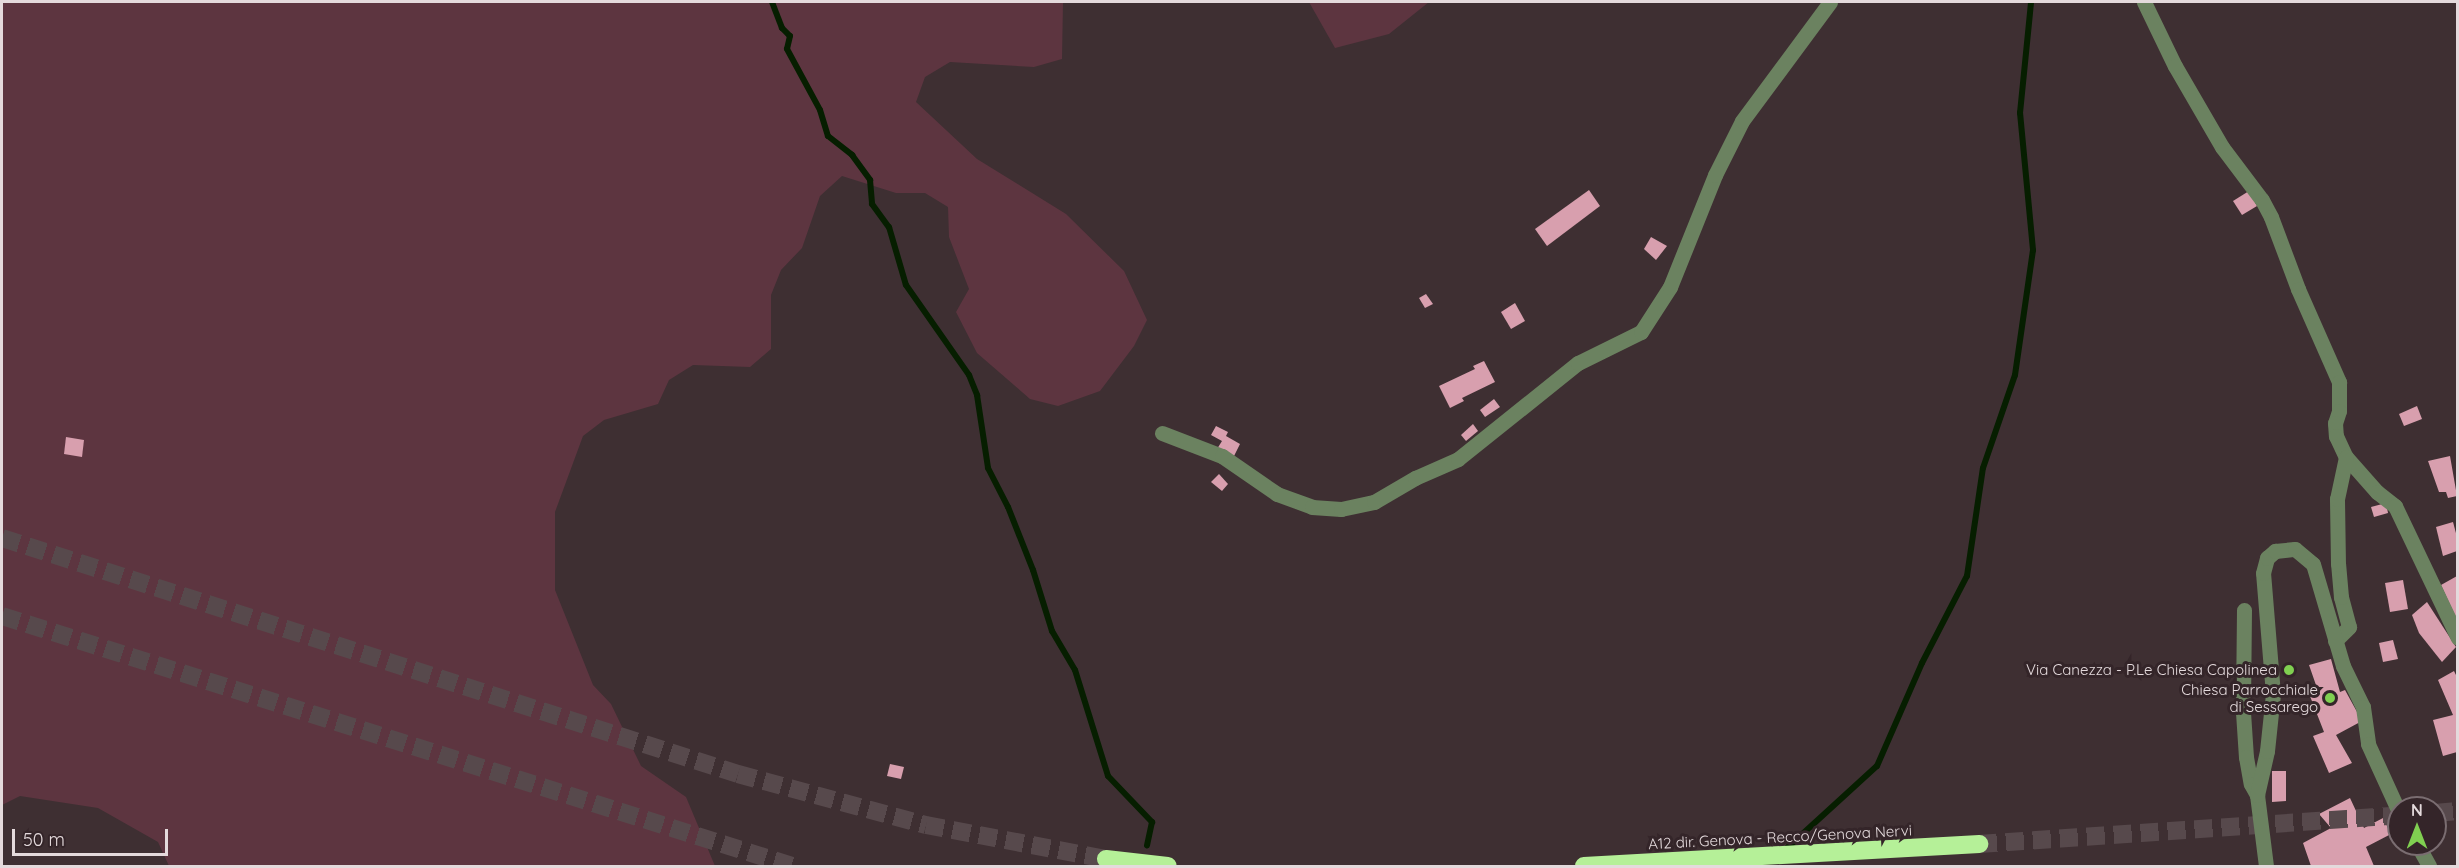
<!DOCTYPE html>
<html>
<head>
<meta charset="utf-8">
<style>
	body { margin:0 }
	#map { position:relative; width:2459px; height:868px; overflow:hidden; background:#3e2f32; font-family:Quicksand,sans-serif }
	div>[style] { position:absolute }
	.green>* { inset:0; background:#5d3540 }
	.stream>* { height:6px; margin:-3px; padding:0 3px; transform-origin:3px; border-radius:3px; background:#061e00 }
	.building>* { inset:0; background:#d89fae }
	.highway-tunnel>* { height:18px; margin-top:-9px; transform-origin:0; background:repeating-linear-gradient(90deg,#57494c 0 18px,transparent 0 27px) }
	.minor>* { height:15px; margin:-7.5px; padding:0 7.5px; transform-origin:7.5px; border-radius:7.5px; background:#6b8260 }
	.highway>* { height:18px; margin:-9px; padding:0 9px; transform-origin:9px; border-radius:9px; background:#b5f098 }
	.dots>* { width:16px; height:16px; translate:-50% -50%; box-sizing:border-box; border:3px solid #342529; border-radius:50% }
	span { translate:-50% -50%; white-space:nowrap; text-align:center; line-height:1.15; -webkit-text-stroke:6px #342529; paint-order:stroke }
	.poi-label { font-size:15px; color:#e4dadc }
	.right { translate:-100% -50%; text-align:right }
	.street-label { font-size:15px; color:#e4dadc }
	.frame { position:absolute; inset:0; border:3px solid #e4dadc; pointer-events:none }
	.north { position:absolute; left:2387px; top:796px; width:60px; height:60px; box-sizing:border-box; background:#342529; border:2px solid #7a6d71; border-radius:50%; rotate:0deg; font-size:16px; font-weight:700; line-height:24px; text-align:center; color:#e4dadc }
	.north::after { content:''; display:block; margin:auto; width:21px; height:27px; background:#80d051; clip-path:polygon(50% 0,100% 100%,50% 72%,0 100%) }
	.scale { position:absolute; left:12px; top:829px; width:156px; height:27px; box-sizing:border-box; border:3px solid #e4dadc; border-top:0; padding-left:8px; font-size:18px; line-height:21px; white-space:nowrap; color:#e4dadc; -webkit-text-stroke:4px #342529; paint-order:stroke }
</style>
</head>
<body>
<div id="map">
	<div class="green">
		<i style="clip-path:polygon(2px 2px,1063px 2px,1062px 59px,1034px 67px,950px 62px,925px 77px,916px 102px,977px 159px,1066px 214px,1124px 271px,1147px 320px,1134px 346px,1100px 391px,1058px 406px,1030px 399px,977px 353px,956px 312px,969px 289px,949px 237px,948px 207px,925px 193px,896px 193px,842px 176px,820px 196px,802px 248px,781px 270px,771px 295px,771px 349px,750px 367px,693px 365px,669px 380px,658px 404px,604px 420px,583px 436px,555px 512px,555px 590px,593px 685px,611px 704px,641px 766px,686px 797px,715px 866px,169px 866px,158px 842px,98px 808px,20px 796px,2px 805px)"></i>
		<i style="clip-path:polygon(1309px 2px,1429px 2px,1389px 34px,1335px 48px)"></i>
	</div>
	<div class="stream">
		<i style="left:772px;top:2px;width:28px;rotate:69deg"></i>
		<i style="left:782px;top:28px;width:11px;rotate:45deg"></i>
		<i style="left:790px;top:36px;width:13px;rotate:103deg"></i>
		<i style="left:787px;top:49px;width:69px;rotate:61.6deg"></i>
		<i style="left:820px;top:110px;width:27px;rotate:73deg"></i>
		<i style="left:828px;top:136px;width:31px;rotate:38deg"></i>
		<i style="left:852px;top:155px;width:31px;rotate:54deg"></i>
		<i style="left:870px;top:180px;width:24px;rotate:85deg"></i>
		<i style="left:872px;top:204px;width:29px;rotate:54deg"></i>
		<i style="left:889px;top:227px;width:60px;rotate:73.7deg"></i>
		<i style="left:906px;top:285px;width:110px;rotate:55deg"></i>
		<i style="left:969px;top:375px;width:22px;rotate:68deg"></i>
		<i style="left:977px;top:395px;width:74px;rotate:81.4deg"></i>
		<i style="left:988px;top:468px;width:44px;rotate:62.9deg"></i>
		<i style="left:1008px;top:507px;width:68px;rotate:68.4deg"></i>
		<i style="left:1033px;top:570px;width:64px;rotate:72.7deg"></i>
		<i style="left:1052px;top:631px;width:45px;rotate:59.5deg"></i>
		<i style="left:1075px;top:670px;width:111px;rotate:72.7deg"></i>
		<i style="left:1108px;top:776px;width:64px;rotate:46.3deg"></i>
		<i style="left:1152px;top:822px;width:24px;rotate:102deg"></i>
		<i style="left:1786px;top:849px;width:123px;rotate:-42.4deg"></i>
		<i style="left:1877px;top:766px;width:112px;rotate:-66.4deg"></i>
		<i style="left:1922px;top:663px;width:98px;rotate:-62.7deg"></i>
		<i style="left:1967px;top:576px;width:109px;rotate:-81.6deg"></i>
		<i style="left:1983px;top:468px;width:98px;rotate:-71deg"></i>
		<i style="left:2015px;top:375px;width:126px;rotate:-81.8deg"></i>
		<i style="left:2033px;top:250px;width:138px;rotate:-95.4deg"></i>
		<i style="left:2020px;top:113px;width:112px;rotate:-84.3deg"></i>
	</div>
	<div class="building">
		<i style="clip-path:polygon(1589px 190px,1600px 206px,1547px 246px,1535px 229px)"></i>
		<i style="clip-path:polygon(2249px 191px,2257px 206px,2242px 215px,2233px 201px)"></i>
		<i style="clip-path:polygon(1651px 237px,1667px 246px,1656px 260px,1644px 249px)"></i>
		<i style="clip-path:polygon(1426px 294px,1433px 304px,1425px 308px,1419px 298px)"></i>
		<i style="clip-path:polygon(1515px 303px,1525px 321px,1511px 329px,1501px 312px)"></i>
		<i style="clip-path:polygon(1484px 361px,1495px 382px,1462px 398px,1464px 401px,1450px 408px,1439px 386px,1475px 369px,1473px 366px)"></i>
		<i style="clip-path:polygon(1494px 399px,1500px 407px,1485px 417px,1480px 410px)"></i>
		<i style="clip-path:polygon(2417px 406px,2422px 419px,2404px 426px,2399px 414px)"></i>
		<i style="clip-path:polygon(1473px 424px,1478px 431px,1466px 441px,1461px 435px)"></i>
		<i style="clip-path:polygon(1216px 426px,1228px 432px,1226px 436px,1240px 444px,1233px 458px,1217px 449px,1222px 441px,1211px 435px)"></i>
		<i style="clip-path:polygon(66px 437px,84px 440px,82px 457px,64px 454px)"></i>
		<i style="clip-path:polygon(2450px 456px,2457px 496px,2448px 498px,2446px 492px,2439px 492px,2428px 461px)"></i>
		<i style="clip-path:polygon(1219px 474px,1228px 484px,1222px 491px,1211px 482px)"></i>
		<i style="clip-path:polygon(2386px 503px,2388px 513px,2374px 517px,2371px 507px)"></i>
		<i style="clip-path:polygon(2453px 522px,2457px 537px,2457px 551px,2443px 556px,2436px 527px)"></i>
		<i style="clip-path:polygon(2457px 576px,2457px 620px,2441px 585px)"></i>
		<i style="clip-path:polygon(2403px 580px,2408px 609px,2390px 612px,2385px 583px)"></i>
		<i style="clip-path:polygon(2427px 602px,2456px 647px,2442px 662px,2419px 633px,2412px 615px)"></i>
		<i style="clip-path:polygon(2393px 640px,2398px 659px,2383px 662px,2379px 643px)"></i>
		<i style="clip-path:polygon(2331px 659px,2340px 692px,2345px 690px,2362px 721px,2336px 735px,2352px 763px,2329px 773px,2313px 736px,2324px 732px,2308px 691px,2317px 688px,2309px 665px)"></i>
		<i style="clip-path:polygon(2454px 671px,2457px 677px,2457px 752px,2443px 756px,2433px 720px,2453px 715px,2438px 680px)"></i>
		<i style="clip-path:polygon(890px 764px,904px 767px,901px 779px,887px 776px)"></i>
		<i style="clip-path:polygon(2272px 771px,2286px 771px,2286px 801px,2272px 802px)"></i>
		<i style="clip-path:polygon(2350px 798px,2364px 828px,2383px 818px,2391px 834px,2366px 847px,2374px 866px,2311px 866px,2303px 843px,2331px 828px,2319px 814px)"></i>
	</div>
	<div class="highway-tunnel">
		<i style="left:2px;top:538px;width:773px;rotate:17.78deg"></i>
		<i style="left:738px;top:774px;width:195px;rotate:15.2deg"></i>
		<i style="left:926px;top:825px;width:183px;rotate:10.7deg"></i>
		<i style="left:2px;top:616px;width:829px;rotate:17.56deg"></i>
		<i style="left:2435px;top:813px;width:23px;rotate:-5deg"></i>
		<i style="left:1979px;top:844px;width:421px;rotate:-3.9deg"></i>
	</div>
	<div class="minor">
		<i style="left:2144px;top:2px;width:71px;rotate:64.2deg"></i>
		<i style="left:2175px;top:66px;width:94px;rotate:59.9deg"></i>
		<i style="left:2222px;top:147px;width:66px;rotate:53deg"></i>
		<i style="left:2262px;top:200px;width:19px;rotate:62deg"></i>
		<i style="left:2271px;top:217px;width:77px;rotate:69.4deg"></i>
		<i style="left:2298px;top:289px;width:102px;rotate:66.2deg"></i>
		<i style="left:2339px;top:382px;width:29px;rotate:90deg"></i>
		<i style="left:2339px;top:411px;width:13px;rotate:108deg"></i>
		<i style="left:2335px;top:423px;width:13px;rotate:86deg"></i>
		<i style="left:2336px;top:436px;width:23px;rotate:65deg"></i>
		<i style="left:2346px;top:457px;width:47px;rotate:48.5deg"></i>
		<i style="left:2377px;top:492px;width:23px;rotate:38deg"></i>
		<i style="left:2395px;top:506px;width:146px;rotate:64.5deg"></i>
		<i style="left:1162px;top:433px;width:64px;rotate:21deg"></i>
		<i style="left:1222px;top:456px;width:67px;rotate:34.6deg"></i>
		<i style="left:1277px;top:494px;width:37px;rotate:20deg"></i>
		<i style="left:1312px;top:507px;width:29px;rotate:4deg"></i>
		<i style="left:1341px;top:509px;width:34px;rotate:-12deg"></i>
		<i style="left:1374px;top:502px;width:48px;rotate:-30.3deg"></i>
		<i style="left:1415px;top:478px;width:47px;rotate:-23.8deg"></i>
		<i style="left:1458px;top:459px;width:154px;rotate:-38.7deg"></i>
		<i style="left:1578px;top:363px;width:70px;rotate:-26.2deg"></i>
		<i style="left:1641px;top:332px;width:54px;rotate:-57.2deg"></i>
		<i style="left:1670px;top:287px;width:121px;rotate:-68.1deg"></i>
		<i style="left:1715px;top:175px;width:60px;rotate:-63.4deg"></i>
		<i style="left:1742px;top:121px;width:148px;rotate:-53.5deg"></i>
		<i style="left:2244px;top:610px;width:102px;rotate:90.6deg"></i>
		<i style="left:2243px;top:712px;width:45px;rotate:86.2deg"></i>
		<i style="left:2246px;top:757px;width:27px;rotate:80deg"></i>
		<i style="left:2251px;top:784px;width:13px;rotate:61deg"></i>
		<i style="left:2335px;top:641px;width:20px;rotate:-45deg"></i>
		<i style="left:2349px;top:627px;width:31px;rotate:-105deg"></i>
		<i style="left:2341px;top:597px;width:33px;rotate:-95deg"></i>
		<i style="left:2338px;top:564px;width:65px;rotate:-90.9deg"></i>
		<i style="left:2337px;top:499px;width:43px;rotate:-77.9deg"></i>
		<i style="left:2417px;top:844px;width:25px;rotate:61deg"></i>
		<i style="left:2266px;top:866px;width:72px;rotate:-97.2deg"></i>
		<i style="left:2257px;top:795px;width:45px;rotate:-77.2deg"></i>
		<i style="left:2267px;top:751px;width:57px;rotate:-84deg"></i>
		<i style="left:2273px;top:694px;width:121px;rotate:-94.7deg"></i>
		<i style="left:2263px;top:573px;width:16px;rotate:-75deg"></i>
		<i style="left:2267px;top:558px;width:11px;rotate:-41deg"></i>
		<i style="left:2275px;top:551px;width:20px;rotate:-6deg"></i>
		<i style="left:2295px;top:549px;width:23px;rotate:40deg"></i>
		<i style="left:2313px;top:564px;width:106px;rotate:73.6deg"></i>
		<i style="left:2343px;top:666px;width:46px;rotate:64deg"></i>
		<i style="left:2363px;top:707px;width:37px;rotate:82deg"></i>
		<i style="left:2368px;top:744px;width:75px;rotate:65.5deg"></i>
	</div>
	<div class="highway">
		<i style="left:1106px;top:859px;width:62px;rotate:6.4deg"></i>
		<i style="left:1584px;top:866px;width:396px;rotate:-3.2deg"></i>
	</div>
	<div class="dots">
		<i style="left:2289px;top:670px;background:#80d051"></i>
		<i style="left:2330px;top:698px;background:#80d051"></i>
	</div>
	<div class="poi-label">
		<span class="right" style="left:2277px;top:670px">Via Canezza - P.Le Chiesa Capolinea</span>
		<span class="right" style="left:2318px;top:698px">Chiesa Parrocchiale<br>di Sessarego</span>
	</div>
	<div class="street-label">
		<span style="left:1780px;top:837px;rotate:-3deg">A12 dir. Genova - Recco/Genova Nervi</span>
	</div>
	<div class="frame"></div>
	<div class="north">N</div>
	<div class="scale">50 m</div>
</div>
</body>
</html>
